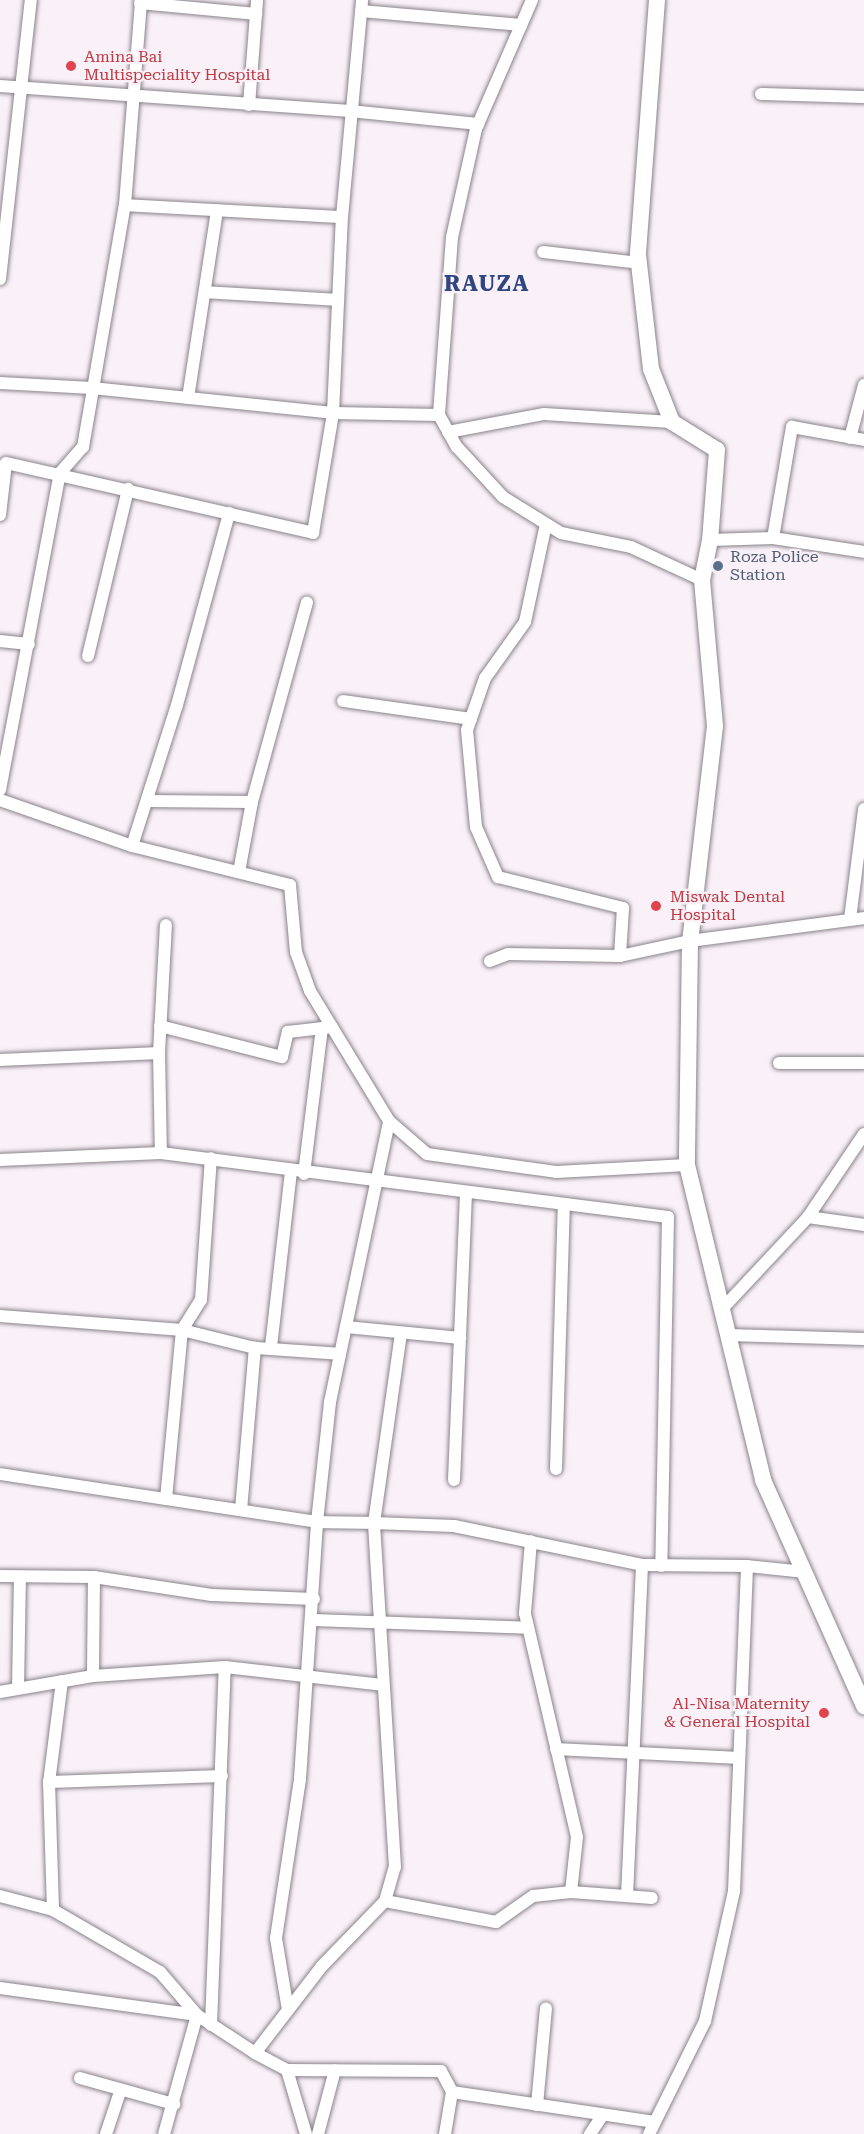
<!DOCTYPE html>
<html>
<head>
<meta charset="utf-8">
<style>
	body { margin:0 }
	#map { position:relative; width:864px; height:2134px; overflow:hidden; background:#f9f0f8; font-family:"Roboto Serif",serif }
	div>[style] { position:absolute }
	.roads { filter:drop-shadow(0 0 2px #8a838a) drop-shadow(0 0 2px #8a838a) }
	.minor>* { height:12px; margin:-6px; padding:0 6px; transform-origin:6px; border-radius:6px; background:#fff }
	.secondary>* { height:16px; margin:-8px; padding:0 8px; transform-origin:8px; border-radius:8px; background:#fff }
	.dots>* { width:16px; height:16px; translate:-50% -50%; box-sizing:border-box; border:3px solid #f9f0f8; border-radius:50% }
	span { translate:-50% -50%; white-space:nowrap; text-align:center; line-height:1.15; -webkit-text-stroke:4.5px #f9f0f8; paint-order:stroke }
	.health-label { font-size:16px; color:#be3a42 }
	.left { translate:0 -50%; text-align:left }
	.right { translate:-100% -50%; text-align:right }
	.service-label { font-size:16px; color:#4e5e75 }
	.district-label { font-size:22px; color:#304680; font-weight:700; letter-spacing:1.5px }
</style>
</head>
<body>
<div id="map">
	<div class="roads">
		<div class="minor">
			<i style="left:532px;top:0;width:141px;rotate:113.5deg"></i>
			<i style="left:476px;top:129px;width:111px;rotate:102.5deg"></i>
			<i style="left:452px;top:237px;width:178px;rotate:94.2deg"></i>
			<i style="left:439px;top:415px;width:37px;rotate:61deg"></i>
			<i style="left:457px;top:447px;width:68px;rotate:47.4deg"></i>
			<i style="left:503px;top:497px;width:68px;rotate:31.8deg"></i>
			<i style="left:561px;top:533px;width:71px;rotate:11.3deg"></i>
			<i style="left:631px;top:547px;width:78px;rotate:24.9deg"></i>
			<i style="left:140px;top:3px;width:117px;rotate:5.4deg"></i>
			<i style="left:361px;top:11px;width:161px;rotate:5deg"></i>
			<i style="left:0;top:86px;width:351px;rotate:4.1deg"></i>
			<i style="left:350px;top:111px;width:129px;rotate:5.8deg"></i>
			<i style="left:761px;top:94px;width:103px;rotate:1.7deg"></i>
			<i style="left:249px;top:105px;width:105px;rotate:-85.6deg"></i>
			<i style="left:125px;top:205px;width:217px;rotate:3.2deg"></i>
			<i style="left:543px;top:252px;width:97px;rotate:6.5deg"></i>
			<i style="left:0;top:279px;width:281px;rotate:-83.7deg"></i>
			<i style="left:205px;top:292px;width:133px;rotate:3.4deg"></i>
			<i style="left:0;top:383px;width:92px;rotate:3.1deg"></i>
			<i style="left:92px;top:388px;width:242px;rotate:5.9deg"></i>
			<i style="left:333px;top:413px;width:106px;rotate:1.1deg"></i>
			<i style="left:188px;top:398px;width:190px;rotate:-81.2deg"></i>
			<i style="left:448px;top:432px;width:98px;rotate:-10.6deg"></i>
			<i style="left:544px;top:414px;width:128px;rotate:3.6deg"></i>
			<i style="left:850px;top:438px;width:55px;rotate:-75.2deg"></i>
			<i style="left:0;top:515px;width:52px;rotate:-83.4deg"></i>
			<i style="left:6px;top:463px;width:315px;rotate:12.8deg"></i>
			<i style="left:313px;top:533px;width:122px;rotate:-80.5deg"></i>
			<i style="left:333px;top:413px;width:196px;rotate:-87.4deg"></i>
			<i style="left:342px;top:217px;width:218px;rotate:-84.7deg"></i>
			<i style="left:546px;top:524px;width:100px;rotate:102.1deg"></i>
			<i style="left:525px;top:622px;width:69px;rotate:125.5deg"></i>
			<i style="left:485px;top:678px;width:55px;rotate:109.1deg"></i>
			<i style="left:467px;top:730px;width:97px;rotate:84.7deg"></i>
			<i style="left:476px;top:827px;width:55px;rotate:66.3deg"></i>
			<i style="left:498px;top:877px;width:129px;rotate:13.9deg"></i>
			<i style="left:623px;top:908px;width:48px;rotate:93.6deg"></i>
			<i style="left:773px;top:538px;width:92px;rotate:8.7deg"></i>
			<i style="left:710px;top:540px;width:63px;rotate:-1.8deg"></i>
			<i style="left:773px;top:538px;width:113px;rotate:-80.3deg"></i>
			<i style="left:792px;top:427px;width:73px;rotate:10.2deg"></i>
			<i style="left:0;top:641px;width:29px;rotate:6deg"></i>
			<i style="left:88px;top:656px;width:172px;rotate:-76.5deg"></i>
			<i style="left:343px;top:701px;width:129px;rotate:8deg"></i>
			<i style="left:0;top:790px;width:323px;rotate:-79.3deg"></i>
			<i style="left:60px;top:473px;width:35px;rotate:-49deg"></i>
			<i style="left:83px;top:447px;width:246px;rotate:-80.2deg"></i>
			<i style="left:125px;top:205px;width:206px;rotate:-85.5deg"></i>
			<i style="left:0;top:800px;width:140px;rotate:19.2deg"></i>
			<i style="left:132px;top:846px;width:163px;rotate:13.9deg"></i>
			<i style="left:290px;top:885px;width:67px;rotate:84.9deg"></i>
			<i style="left:296px;top:952px;width:41px;rotate:70.3deg"></i>
			<i style="left:310px;top:991px;width:152px;rotate:58.7deg"></i>
			<i style="left:389px;top:1121px;width:50px;rotate:41deg"></i>
			<i style="left:427px;top:1154px;width:130px;rotate:7.9deg"></i>
			<i style="left:556px;top:1172px;width:131px;rotate:-3.1deg"></i>
			<i style="left:148px;top:801px;width:104px;rotate:0.6deg"></i>
			<i style="left:132px;top:846px;width:148px;rotate:-72.3deg"></i>
			<i style="left:177px;top:705px;width:199px;rotate:-74.8deg"></i>
			<i style="left:239px;top:872px;width:71px;rotate:-79.5deg"></i>
			<i style="left:252px;top:802px;width:207px;rotate:-74.6deg"></i>
			<i style="left:850px;top:919px;width:111px;rotate:-82.7deg"></i>
			<i style="left:490px;top:961px;width:19px;rotate:-21deg"></i>
			<i style="left:508px;top:954px;width:112px;rotate:1deg"></i>
			<i style="left:620px;top:956px;width:72px;rotate:-12.1deg"></i>
			<i style="left:690px;top:941px;width:176px;rotate:-7.5deg"></i>
			<i style="left:160px;top:1026px;width:126px;rotate:14.3deg"></i>
			<i style="left:282px;top:1057px;width:26px;rotate:-77deg"></i>
			<i style="left:288px;top:1032px;width:44px;rotate:-6.5deg"></i>
			<i style="left:159px;top:1053px;width:128px;rotate:-86.9deg"></i>
			<i style="left:0;top:1060px;width:159px;rotate:-2.5deg"></i>
			<i style="left:159px;top:1053px;width:100px;rotate:88.9deg"></i>
			<i style="left:779px;top:1063px;width:85px"></i>
			<i style="left:0;top:1160px;width:161px;rotate:-2.5deg"></i>
			<i style="left:161px;top:1153px;width:511px;rotate:7.19deg"></i>
			<i style="left:668px;top:1217px;width:349px;rotate:91.1deg"></i>
			<i style="left:304px;top:1174px;width:147px;rotate:-83deg"></i>
			<i style="left:808px;top:1217px;width:57px;rotate:8.1deg"></i>
			<i style="left:722px;top:1309px;width:126px;rotate:-46.9deg"></i>
			<i style="left:808px;top:1217px;width:100px;rotate:-56deg"></i>
			<i style="left:0;top:1316px;width:183px;rotate:4.4deg"></i>
			<i style="left:182px;top:1330px;width:75px;rotate:13.9deg"></i>
			<i style="left:346px;top:1327px;width:115px;rotate:5.5deg"></i>
			<i style="left:728px;top:1335px;width:136px;rotate:1.7deg"></i>
			<i style="left:271px;top:1347px;width:177px;rotate:-83.5deg"></i>
			<i style="left:556px;top:1469px;width:265px;rotate:-88.3deg"></i>
			<i style="left:0;top:1474px;width:321px;rotate:8.6deg"></i>
			<i style="left:317px;top:1522px;width:121px;rotate:-83.8deg"></i>
			<i style="left:330px;top:1402px;width:287px;rotate:-78.1deg"></i>
			<i style="left:454px;top:1480px;width:287px;rotate:-87.6deg"></i>
			<i style="left:166px;top:1499px;width:170px;rotate:-84.6deg"></i>
			<i style="left:182px;top:1330px;width:36px;rotate:-58deg"></i>
			<i style="left:201px;top:1300px;width:142px;rotate:-86deg"></i>
			<i style="left:241px;top:1510px;width:163px;rotate:-85.1deg"></i>
			<i style="left:255px;top:1348px;width:85px;rotate:4deg"></i>
			<i style="left:0;top:1576px;width:94px;rotate:0.6deg"></i>
			<i style="left:94px;top:1577px;width:99px;rotate:90.6deg"></i>
			<i style="left:94px;top:1577px;width:119px;rotate:8.7deg"></i>
			<i style="left:212px;top:1595px;width:102px;rotate:2.2deg"></i>
			<i style="left:313px;top:1620px;width:215px;rotate:2.1deg"></i>
			<i style="left:62px;top:1681px;width:102px;rotate:97.3deg"></i>
			<i style="left:49px;top:1782px;width:173px;rotate:-2deg"></i>
			<i style="left:18px;top:1688px;width:111px;rotate:-89deg"></i>
			<i style="left:0;top:1692px;width:94px;rotate:-9.8deg"></i>
			<i style="left:93px;top:1676px;width:132px;rotate:-3.9deg"></i>
			<i style="left:225px;top:1667px;width:158px;rotate:6.5deg"></i>
			<i style="left:556px;top:1749px;width:183px;rotate:2.8deg"></i>
			<i style="left:49px;top:1782px;width:128px;rotate:88.2deg"></i>
			<i style="left:571px;top:1892px;width:81px;rotate:4.2deg"></i>
			<i style="left:0;top:1896px;width:55px;rotate:14.8deg"></i>
			<i style="left:53px;top:1910px;width:124px;rotate:30.1deg"></i>
			<i style="left:160px;top:1972px;width:57px;rotate:49.3deg"></i>
			<i style="left:197px;top:2015px;width:123px;rotate:105.5deg"></i>
			<i style="left:627px;top:1896px;width:331px;rotate:-87.4deg"></i>
			<i style="left:385px;top:1901px;width:113px;rotate:10.7deg"></i>
			<i style="left:496px;top:1922px;width:45px;rotate:-35.1deg"></i>
			<i style="left:533px;top:1896px;width:38px;rotate:-6deg"></i>
			<i style="left:571px;top:1892px;width:55px;rotate:-83.8deg"></i>
			<i style="left:577px;top:1837px;width:230px;rotate:-103.1deg"></i>
			<i style="left:525px;top:1613px;width:72px;rotate:-85.2deg"></i>
			<i style="left:0;top:1988px;width:199px;rotate:7.8deg"></i>
			<i style="left:197px;top:2015px;width:69px;rotate:33.2deg"></i>
			<i style="left:288px;top:2010px;width:73px;rotate:-99.5deg"></i>
			<i style="left:276px;top:1938px;width:161px;rotate:-81.4deg"></i>
			<i style="left:300px;top:1779px;width:258px;rotate:-86.2deg"></i>
			<i style="left:317px;top:1522px;width:57px;rotate:1deg"></i>
			<i style="left:374px;top:1523px;width:192px;rotate:-81.9deg"></i>
			<i style="left:211px;top:2025px;width:358px;rotate:-87.8deg"></i>
			<i style="left:287px;top:2070px;width:36px;rotate:-152deg"></i>
			<i style="left:255px;top:2053px;width:110px;rotate:-52.4deg"></i>
			<i style="left:322px;top:1966px;width:91px;rotate:-45.9deg"></i>
			<i style="left:385px;top:1901px;width:35px;rotate:-74deg"></i>
			<i style="left:395px;top:1867px;width:345px;rotate:-93.5deg"></i>
			<i style="left:374px;top:1523px;width:80px;rotate:2.1deg"></i>
			<i style="left:454px;top:1526px;width:192px;rotate:11.7deg"></i>
			<i style="left:642px;top:1565px;width:105px;rotate:0.5deg"></i>
			<i style="left:80px;top:2078px;width:98px;rotate:15.5deg"></i>
			<i style="left:537px;top:2105px;width:97px;rotate:-84.7deg"></i>
			<i style="left:106px;top:2134px;width:47px;rotate:-71.6deg"></i>
			<i style="left:306px;top:2134px;width:67px;rotate:-106.5deg"></i>
			<i style="left:287px;top:2070px;width:154px;rotate:0.4deg"></i>
			<i style="left:441px;top:2071px;width:24px;rotate:62deg"></i>
			<i style="left:452px;top:2092px;width:205px;rotate:8.4deg"></i>
			<i style="left:318px;top:2134px;width:66px;rotate:-75.1deg"></i>
			<i style="left:445px;top:2134px;width:43px;rotate:-80.5deg"></i>
			<i style="left:590px;top:2134px;width:23px;rotate:-56deg"></i>
			<i style="left:649px;top:2134px;width:126px;rotate:-63.6deg"></i>
			<i style="left:705px;top:2021px;width:133px;rotate:-77.4deg"></i>
			<i style="left:734px;top:1891px;width:325px;rotate:-87.7deg"></i>
			<i style="left:747px;top:1566px;width:57px;rotate:6deg"></i>
		</div>
		<div class="secondary">
			<i style="left:657px;top:0;width:256px;rotate:94.3deg"></i>
			<i style="left:638px;top:255px;width:115px;rotate:83.5deg"></i>
			<i style="left:651px;top:369px;width:57px;rotate:68.4deg"></i>
			<i style="left:672px;top:422px;width:53px;rotate:31.9deg"></i>
			<i style="left:717px;top:450px;width:90px;rotate:94.4deg"></i>
			<i style="left:710px;top:540px;width:41px;rotate:101.3deg"></i>
			<i style="left:702px;top:580px;width:147px;rotate:84.9deg"></i>
			<i style="left:715px;top:726px;width:216px;rotate:96.6deg"></i>
			<i style="left:690px;top:941px;width:224px;rotate:90.8deg"></i>
			<i style="left:687px;top:1165px;width:324px;rotate:76.4deg"></i>
			<i style="left:763px;top:1480px;width:248px;rotate:65.9deg"></i>
		</div>
	</div>
	<div class="dots">
		<i style="left:71px;top:66px;background:#e0444e"></i>
		<i style="left:718px;top:566px;background:#5c6f8a"></i>
		<i style="left:656px;top:906px;background:#e0444e"></i>
		<i style="left:824px;top:1713px;background:#e0444e"></i>
	</div>
	<div class="health-label">
		<span class="left" style="left:84px;top:66px">Amina Bai<br>Multispeciality Hospital</span>
		<span class="left" style="left:670px;top:906px">Miswak Dental<br>Hospital</span>
		<span class="right" style="left:810px;top:1713px">Al-Nisa Maternity<br>&amp; General Hospital</span>
	</div>
	<div class="service-label">
		<span class="left" style="left:730px;top:566px">Roza Police<br>Station</span>
	</div>
	<div class="district-label">
		<span style="left:487px;top:284px">RAUZA</span>
	</div>
</div>
</body>
</html>
